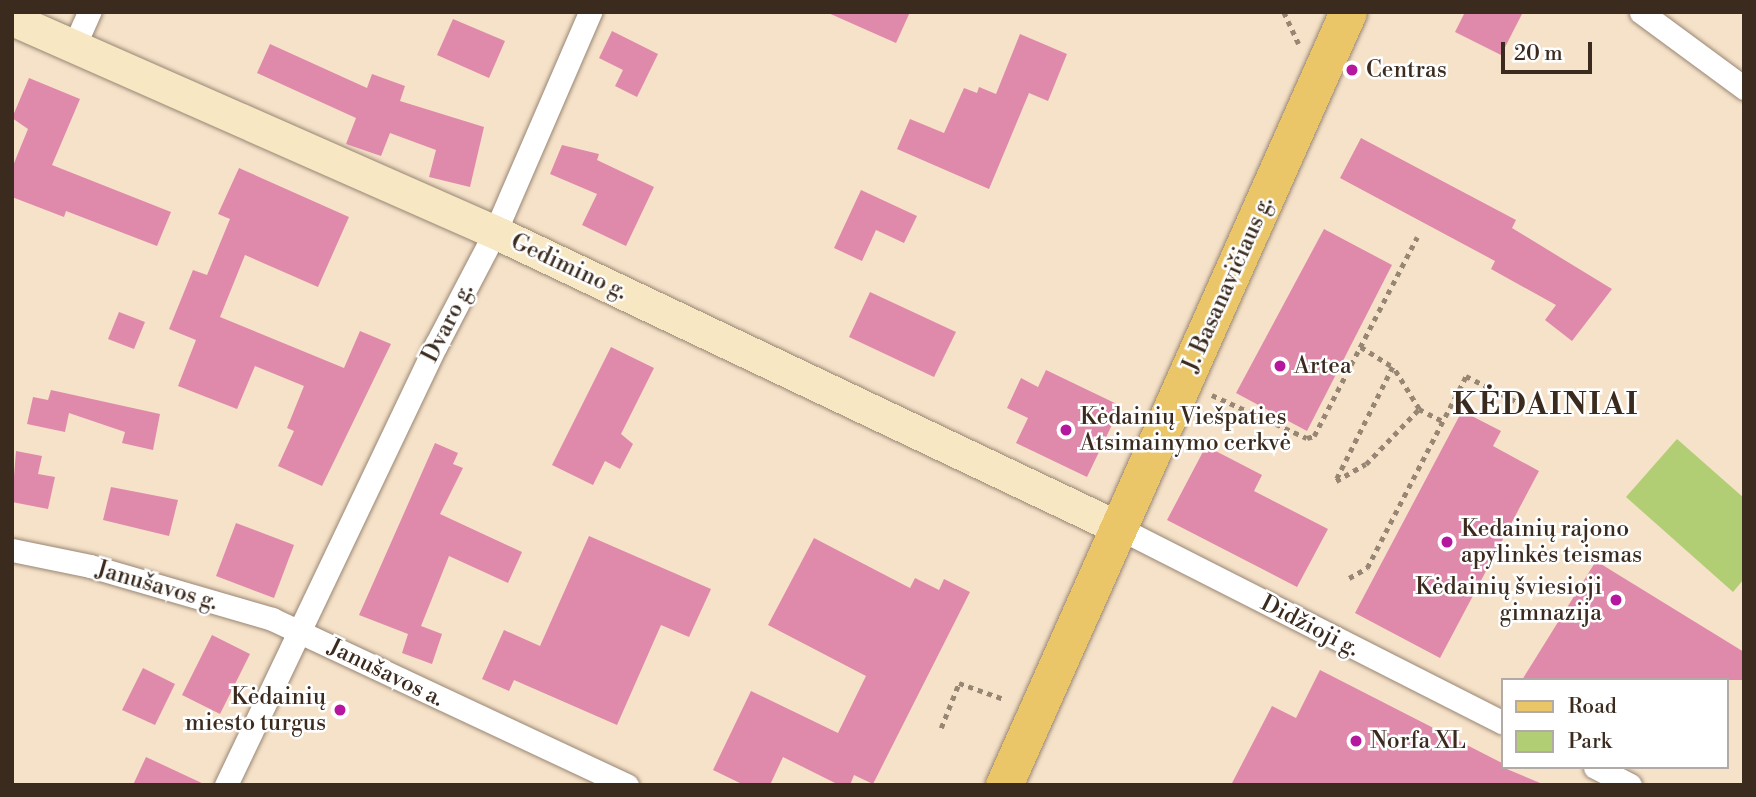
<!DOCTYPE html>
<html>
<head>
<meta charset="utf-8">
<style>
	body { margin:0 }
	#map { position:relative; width:1756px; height:797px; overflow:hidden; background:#f6e2c9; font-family:"Libre Bodoni",serif }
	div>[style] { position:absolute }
	.green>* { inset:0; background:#b2ce75 }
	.building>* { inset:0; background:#df8aab }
	.path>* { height:4.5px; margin-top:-2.25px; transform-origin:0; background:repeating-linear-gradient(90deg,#988674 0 5px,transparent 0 10px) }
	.roads { filter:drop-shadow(0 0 2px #988674) drop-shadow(0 0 2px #988674) }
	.street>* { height:23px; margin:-11.5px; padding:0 11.5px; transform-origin:11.5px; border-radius:11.5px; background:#fff }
	.secondary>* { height:33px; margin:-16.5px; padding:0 16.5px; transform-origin:16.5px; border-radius:16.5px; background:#f7e8c3 }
	.primary>* { height:37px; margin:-18.5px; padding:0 18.5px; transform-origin:18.5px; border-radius:18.5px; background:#ebc669 }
	.dots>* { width:19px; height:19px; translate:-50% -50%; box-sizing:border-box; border:4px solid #fff; border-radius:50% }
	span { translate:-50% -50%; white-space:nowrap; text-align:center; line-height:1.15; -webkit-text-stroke:5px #fff; paint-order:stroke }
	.poi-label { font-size:23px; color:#3b2a1e }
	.left { translate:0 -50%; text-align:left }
	.right { translate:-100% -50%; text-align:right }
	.street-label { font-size:23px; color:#3b2a1e }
	.district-label { font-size:30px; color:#3b2a1e; font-weight:700; letter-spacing:2px }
	.frame { position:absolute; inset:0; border:14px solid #3b2a1e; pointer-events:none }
	.legend { position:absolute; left:1501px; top:678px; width:228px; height:91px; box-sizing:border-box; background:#fff; border:2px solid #b1aaa5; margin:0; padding:9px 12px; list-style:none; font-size:21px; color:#3b2a1e }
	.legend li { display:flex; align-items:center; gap:14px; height:35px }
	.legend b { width:35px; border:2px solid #b1aaa5 }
	.scale { position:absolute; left:1501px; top:42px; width:91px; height:32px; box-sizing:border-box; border:4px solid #3b2a1e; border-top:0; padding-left:9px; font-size:21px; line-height:24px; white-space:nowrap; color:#3b2a1e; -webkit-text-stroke:5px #fff; paint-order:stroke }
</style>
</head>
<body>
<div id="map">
	<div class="green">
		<i style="clip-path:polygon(1677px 439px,1744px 498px,1744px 579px,1733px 592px,1626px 497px)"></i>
	</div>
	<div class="building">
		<i style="clip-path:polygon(826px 12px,910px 12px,896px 43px)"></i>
		<i style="clip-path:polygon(1465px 12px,1523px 12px,1501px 55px,1455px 32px)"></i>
		<i style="clip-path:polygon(453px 19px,505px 41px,489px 78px,437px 55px)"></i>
		<i style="clip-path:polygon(612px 31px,658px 54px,637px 97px,615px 86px,623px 70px,599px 58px)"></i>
		<i style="clip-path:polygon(1020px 34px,1067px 54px,1048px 101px,1029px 93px,989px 189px,897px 149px,910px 119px,944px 133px,964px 88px,977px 93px,979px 87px,996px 94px)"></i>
		<i style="clip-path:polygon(270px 44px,367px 88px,372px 74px,405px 86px,400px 101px,484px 127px,470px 187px,429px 177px,436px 150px,390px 133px,381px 156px,346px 144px,356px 118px,257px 73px)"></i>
		<i style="clip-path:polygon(29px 78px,80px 99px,52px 165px,171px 212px,157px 246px,66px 211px,64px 217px,12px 197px,12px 168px,28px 129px,12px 118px)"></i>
		<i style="clip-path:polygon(1361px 138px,1516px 220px,1512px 228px,1612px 289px,1572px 341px,1545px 320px,1556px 305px,1491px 269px,1495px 261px,1340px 178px)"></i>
		<i style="clip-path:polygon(562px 145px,599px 154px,597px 160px,654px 187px,626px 246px,582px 225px,597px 194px,550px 174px)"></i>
		<i style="clip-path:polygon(239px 168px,349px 217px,318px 287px,245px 255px,220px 317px,344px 368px,360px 331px,391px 344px,322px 486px,278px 466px,294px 431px,287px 428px,304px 386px,255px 366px,237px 409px,178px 386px,196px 340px,169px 329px,193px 270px,207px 275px,230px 219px,218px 214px)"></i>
		<i style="clip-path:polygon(861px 190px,917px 216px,904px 243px,876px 230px,862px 261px,834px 248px)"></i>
		<i style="clip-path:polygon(1324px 229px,1392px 265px,1307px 431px,1236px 393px)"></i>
		<i style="clip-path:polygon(870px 292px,956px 332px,934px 377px,849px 337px)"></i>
		<i style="clip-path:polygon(119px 312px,145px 322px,134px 349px,108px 339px)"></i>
		<i style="clip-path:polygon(611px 347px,654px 368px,621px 434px,633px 444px,620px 469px,605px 461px,593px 485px,552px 465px)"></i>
		<i style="clip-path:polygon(1046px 370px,1121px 406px,1087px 477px,1016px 443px,1028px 418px,1007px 408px,1021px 378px,1038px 387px)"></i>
		<i style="clip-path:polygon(51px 390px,160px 414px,153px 450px,122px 443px,125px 432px,69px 413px,65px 432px,27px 424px,33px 397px,48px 400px)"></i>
		<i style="clip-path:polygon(1462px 411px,1501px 431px,1493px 446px,1539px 471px,1440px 658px,1355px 613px)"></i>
		<i style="clip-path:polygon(435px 443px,458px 453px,453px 464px,463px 468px,440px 514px,522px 552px,508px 583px,449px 556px,421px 626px,442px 634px,432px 664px,402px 653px,408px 634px,359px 615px)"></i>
		<i style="clip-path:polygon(1206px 446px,1262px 475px,1254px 491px,1328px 529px,1297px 587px,1167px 520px)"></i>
		<i style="clip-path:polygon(16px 451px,42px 456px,38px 474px,55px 477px,48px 509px,12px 502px)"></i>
		<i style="clip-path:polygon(111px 487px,178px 500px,169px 536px,103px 520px)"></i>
		<i style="clip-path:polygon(236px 523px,294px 545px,274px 598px,216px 576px)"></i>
		<i style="clip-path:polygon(589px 536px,711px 589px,689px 637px,661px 625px,617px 725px,514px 680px,509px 691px,482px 679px,504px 630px,540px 646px)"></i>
		<i style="clip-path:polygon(814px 538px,910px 588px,915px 578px,939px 590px,944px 579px,970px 592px,873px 784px,854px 775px,850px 785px,839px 785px,783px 757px,770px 785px,744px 785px,713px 770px,751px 691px,838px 733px,866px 676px,768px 625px)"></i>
		<i style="clip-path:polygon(1596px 561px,1744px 652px,1744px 680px,1522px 680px)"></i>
		<i style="clip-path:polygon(212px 635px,250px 654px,220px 714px,182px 695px)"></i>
		<i style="clip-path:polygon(143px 668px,175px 684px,155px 725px,122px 710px)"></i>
		<i style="clip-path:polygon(1320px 670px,1502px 763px,1502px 767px,1545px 785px,1231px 785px,1272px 706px,1296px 718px)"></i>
		<i style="clip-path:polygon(146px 757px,206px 785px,133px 785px)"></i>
	</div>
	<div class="path">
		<i style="left:1284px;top:12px;width:35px;rotate:65deg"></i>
		<i style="left:1361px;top:347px;width:38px;rotate:32deg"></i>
		<i style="left:1393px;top:367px;width:127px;rotate:116.6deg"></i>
		<i style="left:1336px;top:481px;width:34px;rotate:-30deg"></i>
		<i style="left:1366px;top:464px;width:76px;rotate:-46.1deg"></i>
		<i style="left:1419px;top:409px;width:49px;rotate:-121.8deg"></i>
		<i style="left:1212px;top:395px;width:104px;rotate:24.4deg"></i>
		<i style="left:1307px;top:438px;width:7px;rotate:-16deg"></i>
		<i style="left:1314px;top:436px;width:224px;rotate:-62.6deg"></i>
		<i style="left:1419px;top:409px;width:27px;rotate:27deg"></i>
		<i style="left:1349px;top:578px;width:21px;rotate:-29deg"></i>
		<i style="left:1367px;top:568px;width:216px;rotate:-62.7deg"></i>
		<i style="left:1466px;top:376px;width:80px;rotate:26.9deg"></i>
		<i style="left:941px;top:728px;width:48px;rotate:-68.2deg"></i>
		<i style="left:959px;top:683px;width:48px;rotate:19.6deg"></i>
	</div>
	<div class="roads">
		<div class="street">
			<i style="left:1641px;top:12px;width:128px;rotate:36.4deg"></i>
			<i style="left:75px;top:44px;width:35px;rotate:-66deg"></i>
			<i style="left:1119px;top:528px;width:429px;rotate:26.9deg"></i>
			<i style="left:12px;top:550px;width:80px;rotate:11.6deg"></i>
			<i style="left:90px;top:566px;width:190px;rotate:16.2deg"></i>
			<i style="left:272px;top:619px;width:392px;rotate:25.1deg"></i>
			<i style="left:1595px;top:767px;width:39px;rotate:27deg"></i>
			<i style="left:226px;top:785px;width:488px;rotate:-64.5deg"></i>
			<i style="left:436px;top:345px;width:127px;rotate:-62.4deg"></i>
			<i style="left:495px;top:232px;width:240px;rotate:-66.6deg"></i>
		</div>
		<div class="secondary">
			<i style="left:12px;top:19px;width:528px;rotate:23.8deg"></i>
			<i style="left:495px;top:232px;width:691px;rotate:25.38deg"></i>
		</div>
		<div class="primary">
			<i style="left:1004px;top:785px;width:846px;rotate:-66.01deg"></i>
		</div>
	</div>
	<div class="dots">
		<i style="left:1352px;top:70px;background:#b5179e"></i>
		<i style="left:1280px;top:366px;background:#b5179e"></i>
		<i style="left:1066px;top:430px;background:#b5179e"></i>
		<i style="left:1447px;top:542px;background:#b5179e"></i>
		<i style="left:1616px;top:600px;background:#b5179e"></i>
		<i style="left:340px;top:710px;background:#b5179e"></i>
		<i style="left:1356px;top:741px;background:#b5179e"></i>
	</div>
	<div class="poi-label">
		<span class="left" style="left:1366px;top:70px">Centras</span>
		<span class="left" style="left:1294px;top:366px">Artea</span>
		<span class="left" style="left:1080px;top:430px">Kėdainių Viešpaties<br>Atsimainymo cerkvė</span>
		<span class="left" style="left:1461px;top:542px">Kedainių rajono<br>apylinkės teismas</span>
		<span class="right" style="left:1602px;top:600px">Kėdainių šviesioji<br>gimnazija</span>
		<span class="right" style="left:326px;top:710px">Kėdainių<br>miesto turgus</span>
		<span class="left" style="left:1370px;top:741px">Norfa XL</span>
	</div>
	<div class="street-label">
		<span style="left:569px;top:267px;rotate:25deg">Gedimino g.</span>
		<span style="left:1228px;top:284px;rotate:-66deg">J. Basanavičiaus g.</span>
		<span style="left:448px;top:323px;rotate:-63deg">Dvaro g.</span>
		<span style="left:157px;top:586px;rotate:16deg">Janušavos g.</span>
		<span style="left:1310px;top:626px;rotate:27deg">Didžioji g.</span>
		<span style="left:386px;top:673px;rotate:26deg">Janušavos a.</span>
	</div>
	<div class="district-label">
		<span style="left:1546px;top:405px">KĖDAINIAI</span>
	</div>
	<div class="frame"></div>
	<ul class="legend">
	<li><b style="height:9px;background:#ebc669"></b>Road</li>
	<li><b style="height:19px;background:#b2ce75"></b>Park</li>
	</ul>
	<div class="scale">20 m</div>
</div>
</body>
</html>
